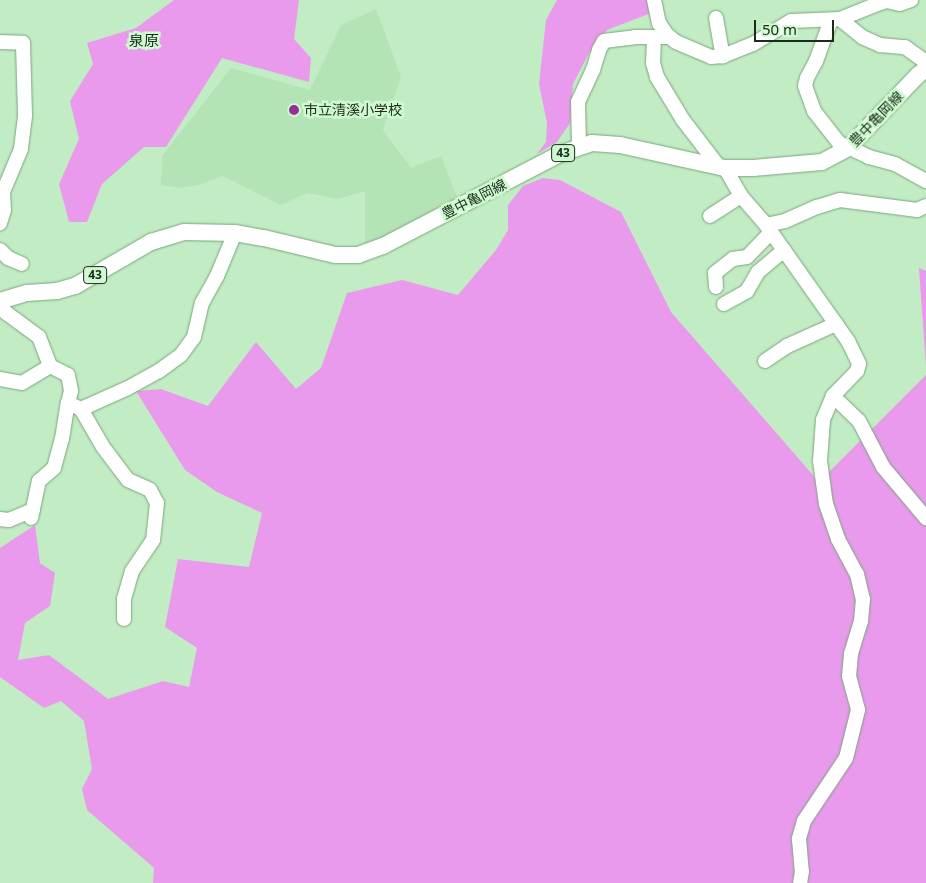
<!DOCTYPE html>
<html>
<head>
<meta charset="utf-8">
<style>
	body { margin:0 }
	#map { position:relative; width:926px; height:883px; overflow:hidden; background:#c2edc4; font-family:"Noto Sans","Noto Sans JP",sans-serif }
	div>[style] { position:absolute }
	.built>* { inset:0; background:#b4e3b5 }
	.green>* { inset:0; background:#e99aec }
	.roads { filter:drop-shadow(0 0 1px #7ca47d) drop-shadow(0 0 1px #7ca47d) }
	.minor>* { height:14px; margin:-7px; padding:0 7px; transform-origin:7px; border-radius:7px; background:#fff }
	.major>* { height:16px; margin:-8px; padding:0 8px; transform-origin:8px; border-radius:8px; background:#fff }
	.dots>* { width:14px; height:14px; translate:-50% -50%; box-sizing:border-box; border:2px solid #cffad1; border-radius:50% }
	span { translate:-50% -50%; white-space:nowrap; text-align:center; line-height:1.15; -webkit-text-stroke:5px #cffad1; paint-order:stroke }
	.shield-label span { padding:1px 4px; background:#cffad1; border:1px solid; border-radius:4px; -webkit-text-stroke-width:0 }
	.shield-label { font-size:12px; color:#1b2b1c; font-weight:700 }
	.poi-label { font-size:14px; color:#1b2b1c }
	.left { translate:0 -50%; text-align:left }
	.street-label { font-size:14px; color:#1b2b1c }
	.neighbourhood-label { font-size:15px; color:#1b2b1c }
	.scale { position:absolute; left:754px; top:20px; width:80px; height:22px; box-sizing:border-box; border:2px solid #1b2b1c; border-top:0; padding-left:6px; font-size:15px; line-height:18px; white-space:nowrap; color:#1b2b1c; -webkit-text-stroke:4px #cffad1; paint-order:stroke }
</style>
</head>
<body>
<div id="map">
	<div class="built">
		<i style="clip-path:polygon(376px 9px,401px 77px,383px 130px,411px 168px,441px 156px,457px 197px,365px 247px,365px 191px,338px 199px,307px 193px,281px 205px,223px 176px,198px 185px,179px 188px,161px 185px,162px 156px,231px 68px,310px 90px,341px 25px)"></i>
	</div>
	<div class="green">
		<i style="clip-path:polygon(174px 0,299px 0,294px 39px,311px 58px,309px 82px,222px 58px,166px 147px,144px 147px,102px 184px,87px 222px,69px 222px,59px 184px,79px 139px,70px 101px,93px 64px,87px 43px,136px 28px)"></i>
		<i style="clip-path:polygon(557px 0,649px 0,651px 13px,607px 30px,589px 53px,573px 84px,570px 123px,557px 142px,537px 154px,546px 142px,547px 123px,539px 84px,546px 20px)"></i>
		<i style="clip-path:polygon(543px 178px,560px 180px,621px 212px,671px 312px,819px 482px,926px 375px,926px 883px,153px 883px,154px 868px,87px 810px,82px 789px,92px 769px,84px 721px,61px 701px,44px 708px,0 677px,0 548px,35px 525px,40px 563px,55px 573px,50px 606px,25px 623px,18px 660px,49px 655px,108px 699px,163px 681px,189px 687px,197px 648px,165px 627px,178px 559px,249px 567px,262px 513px,217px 492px,185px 470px,136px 391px,161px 389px,208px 406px,256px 342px,296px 389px,321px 368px,347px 293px,402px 280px,458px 295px,496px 250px,508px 230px,508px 205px,523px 186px)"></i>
		<i style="clip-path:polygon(919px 268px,926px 271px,926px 367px)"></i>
	</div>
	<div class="roads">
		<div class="minor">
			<i style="left:654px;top:0;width:24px;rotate:78deg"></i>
			<i style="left:659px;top:23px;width:14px;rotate:56deg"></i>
			<i style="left:667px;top:35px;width:11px;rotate:38deg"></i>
			<i style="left:676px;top:42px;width:38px;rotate:23deg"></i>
			<i style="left:711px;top:57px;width:12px;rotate:-5deg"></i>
			<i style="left:723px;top:56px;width:32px;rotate:-22deg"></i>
			<i style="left:753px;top:44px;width:44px;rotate:-31.2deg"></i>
			<i style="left:791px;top:21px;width:49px;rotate:-2.3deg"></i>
			<i style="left:840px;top:19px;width:37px;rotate:-22deg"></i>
			<i style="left:874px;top:5px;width:14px;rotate:-17deg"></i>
			<i style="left:887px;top:1px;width:13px;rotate:13deg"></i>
			<i style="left:900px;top:4px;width:12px;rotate:-20deg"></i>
			<i style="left:716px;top:18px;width:39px;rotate:80deg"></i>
			<i style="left:840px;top:19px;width:28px;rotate:39deg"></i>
			<i style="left:862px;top:37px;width:20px;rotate:24deg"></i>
			<i style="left:880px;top:45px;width:25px;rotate:5deg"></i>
			<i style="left:905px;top:47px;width:26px;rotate:36deg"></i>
			<i style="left:831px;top:20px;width:44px;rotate:110.1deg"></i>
			<i style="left:816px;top:61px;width:19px;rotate:118deg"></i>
			<i style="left:807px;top:78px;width:8px;rotate:104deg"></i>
			<i style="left:805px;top:86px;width:27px;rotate:70deg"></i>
			<i style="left:814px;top:111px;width:41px;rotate:52deg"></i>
			<i style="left:839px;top:143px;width:33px;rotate:25deg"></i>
			<i style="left:869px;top:157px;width:27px;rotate:15deg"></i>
			<i style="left:895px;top:164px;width:35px;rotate:29deg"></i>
			<i style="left:654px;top:37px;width:26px;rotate:92deg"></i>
			<i style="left:653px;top:63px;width:15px;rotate:74deg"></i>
			<i style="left:657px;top:77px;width:50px;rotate:58.8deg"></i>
			<i style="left:683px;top:120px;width:59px;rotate:52.5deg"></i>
			<i style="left:0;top:42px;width:23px;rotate:2deg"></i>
			<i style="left:23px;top:43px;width:73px;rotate:88.4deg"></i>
			<i style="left:25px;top:116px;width:33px;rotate:97deg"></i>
			<i style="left:21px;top:149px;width:47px;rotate:112.7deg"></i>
			<i style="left:3px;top:192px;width:18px;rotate:87deg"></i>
			<i style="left:4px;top:210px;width:14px;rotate:107deg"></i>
			<i style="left:579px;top:145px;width:43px;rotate:-91.3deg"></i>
			<i style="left:578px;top:102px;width:35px;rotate:-65deg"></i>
			<i style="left:593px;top:70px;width:21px;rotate:-73deg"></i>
			<i style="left:599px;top:50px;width:10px;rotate:-61deg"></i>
			<i style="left:604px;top:41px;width:31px;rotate:-7deg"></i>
			<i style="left:635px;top:37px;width:35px"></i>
			<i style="left:725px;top:168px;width:32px;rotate:60deg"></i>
			<i style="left:741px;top:196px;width:35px;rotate:49deg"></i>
			<i style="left:764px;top:222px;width:146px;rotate:54.8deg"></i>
			<i style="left:848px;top:341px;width:25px;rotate:64deg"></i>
			<i style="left:859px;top:364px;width:7px;rotate:106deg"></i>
			<i style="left:857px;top:371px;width:35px;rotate:134deg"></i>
			<i style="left:833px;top:396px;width:26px;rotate:113deg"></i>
			<i style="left:823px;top:420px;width:41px;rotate:94.2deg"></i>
			<i style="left:820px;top:461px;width:43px;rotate:82.1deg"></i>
			<i style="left:826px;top:504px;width:37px;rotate:71deg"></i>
			<i style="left:838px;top:539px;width:40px;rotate:62deg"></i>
			<i style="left:857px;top:574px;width:26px;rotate:77deg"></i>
			<i style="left:863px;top:599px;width:22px;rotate:95deg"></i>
			<i style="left:861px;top:621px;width:34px;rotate:107deg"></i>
			<i style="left:851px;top:654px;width:22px;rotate:95deg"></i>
			<i style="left:849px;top:676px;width:35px;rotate:75deg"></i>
			<i style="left:858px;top:710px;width:49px;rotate:104deg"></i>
			<i style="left:846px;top:758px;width:76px;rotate:123.7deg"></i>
			<i style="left:804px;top:821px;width:19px;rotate:106deg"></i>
			<i style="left:799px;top:839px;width:32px;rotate:85deg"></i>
			<i style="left:802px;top:871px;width:12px;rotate:99deg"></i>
			<i style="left:710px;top:216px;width:37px;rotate:-33deg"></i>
			<i style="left:766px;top:225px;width:19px;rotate:-12deg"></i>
			<i style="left:785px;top:221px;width:35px;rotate:-24deg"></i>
			<i style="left:817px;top:207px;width:24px;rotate:-17deg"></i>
			<i style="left:840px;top:200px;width:78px;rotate:7.4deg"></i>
			<i style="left:917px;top:210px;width:10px;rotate:-24deg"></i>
			<i style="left:0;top:250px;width:11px;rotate:45deg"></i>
			<i style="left:8px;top:258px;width:15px;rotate:23deg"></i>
			<i style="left:716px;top:287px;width:14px;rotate:-94deg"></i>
			<i style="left:715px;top:273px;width:23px;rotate:-38deg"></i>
			<i style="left:733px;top:259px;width:14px;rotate:-8deg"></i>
			<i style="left:747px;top:257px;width:35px;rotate:-46deg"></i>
			<i style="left:0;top:303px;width:10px;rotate:61deg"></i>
			<i style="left:5px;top:312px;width:42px;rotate:36.3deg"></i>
			<i style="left:39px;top:337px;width:31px;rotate:69deg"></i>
			<i style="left:50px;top:366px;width:20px;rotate:27deg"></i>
			<i style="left:68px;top:375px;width:16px;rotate:79deg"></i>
			<i style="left:71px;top:391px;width:12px;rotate:104deg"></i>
			<i style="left:68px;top:403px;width:14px;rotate:25deg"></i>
			<i style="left:81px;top:409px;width:44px;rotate:59.9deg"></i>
			<i style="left:103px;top:447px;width:41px;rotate:52.9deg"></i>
			<i style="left:128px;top:480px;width:24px;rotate:24deg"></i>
			<i style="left:150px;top:490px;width:15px;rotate:62deg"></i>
			<i style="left:157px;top:503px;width:37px;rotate:96deg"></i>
			<i style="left:153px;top:540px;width:37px;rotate:124deg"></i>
			<i style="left:132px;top:571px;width:29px;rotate:106deg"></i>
			<i style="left:124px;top:599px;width:20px;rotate:90deg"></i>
			<i style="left:724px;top:304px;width:26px;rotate:-29deg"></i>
			<i style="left:747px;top:291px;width:22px;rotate:-60deg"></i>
			<i style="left:758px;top:272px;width:34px;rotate:-40deg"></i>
			<i style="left:765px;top:361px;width:27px;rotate:-34deg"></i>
			<i style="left:787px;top:346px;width:54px;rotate:-24.2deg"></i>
			<i style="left:0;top:379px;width:22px;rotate:10deg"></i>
			<i style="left:22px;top:383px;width:33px;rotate:-31deg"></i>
			<i style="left:833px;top:396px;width:36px;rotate:44deg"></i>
			<i style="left:859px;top:421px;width:52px;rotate:62.4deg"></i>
			<i style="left:883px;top:467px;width:67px;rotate:49.9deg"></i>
			<i style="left:81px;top:409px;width:51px;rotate:-24.1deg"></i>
			<i style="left:128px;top:388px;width:35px;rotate:-29deg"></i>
			<i style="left:159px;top:371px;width:27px;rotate:-36deg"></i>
			<i style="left:181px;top:355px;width:22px;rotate:-54deg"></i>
			<i style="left:194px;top:337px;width:35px;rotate:-77deg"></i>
			<i style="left:202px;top:303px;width:31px;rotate:-61deg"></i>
			<i style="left:217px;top:276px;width:47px;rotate:-67.3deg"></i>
			<i style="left:31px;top:518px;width:38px;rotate:-78deg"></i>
			<i style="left:39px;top:481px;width:20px;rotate:-41deg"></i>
			<i style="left:54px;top:468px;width:30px;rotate:-75deg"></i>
			<i style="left:62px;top:439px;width:36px;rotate:-81deg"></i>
			<i style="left:0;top:519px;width:9px;rotate:6deg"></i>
			<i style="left:9px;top:520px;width:26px;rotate:-23deg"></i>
		</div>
		<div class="major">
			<i style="left:0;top:301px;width:28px;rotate:-17deg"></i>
			<i style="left:27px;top:293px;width:30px;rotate:-4deg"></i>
			<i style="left:57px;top:291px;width:19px;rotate:-16deg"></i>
			<i style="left:75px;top:286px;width:88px;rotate:-30.1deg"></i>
			<i style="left:151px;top:242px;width:34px;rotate:-17deg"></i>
			<i style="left:184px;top:232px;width:51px;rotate:1.1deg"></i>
			<i style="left:235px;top:233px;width:29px;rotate:10deg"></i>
			<i style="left:264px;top:238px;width:73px;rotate:13.5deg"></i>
			<i style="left:335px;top:255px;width:23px"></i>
			<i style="left:358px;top:255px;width:27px;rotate:-20deg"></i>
			<i style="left:383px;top:246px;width:199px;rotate:-27.5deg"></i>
			<i style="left:560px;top:154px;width:34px;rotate:-19deg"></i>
			<i style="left:592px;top:143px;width:28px;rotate:4deg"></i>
			<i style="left:620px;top:145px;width:107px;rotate:12.4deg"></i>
			<i style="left:725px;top:168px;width:28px"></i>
			<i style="left:753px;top:168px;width:69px;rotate:-5deg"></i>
			<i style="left:822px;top:162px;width:30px;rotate:-28deg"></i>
			<i style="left:848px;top:148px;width:101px;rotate:-46.2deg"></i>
			<i style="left:918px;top:75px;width:10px;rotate:-37deg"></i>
		</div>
	</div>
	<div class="dots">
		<i style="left:294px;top:110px;background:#933199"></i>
	</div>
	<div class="shield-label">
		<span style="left:563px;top:153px">43</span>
		<span style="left:95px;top:275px">43</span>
	</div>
	<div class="poi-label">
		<span class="left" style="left:304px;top:110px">市立清溪小学校</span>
	</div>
	<div class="street-label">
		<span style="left:876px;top:119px;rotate:-46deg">豊中亀岡線</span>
		<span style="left:474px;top:199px;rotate:-27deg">豊中亀岡線</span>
	</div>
	<div class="neighbourhood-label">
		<span style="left:144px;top:41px">泉原</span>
	</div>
	<div class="scale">50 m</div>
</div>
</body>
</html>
